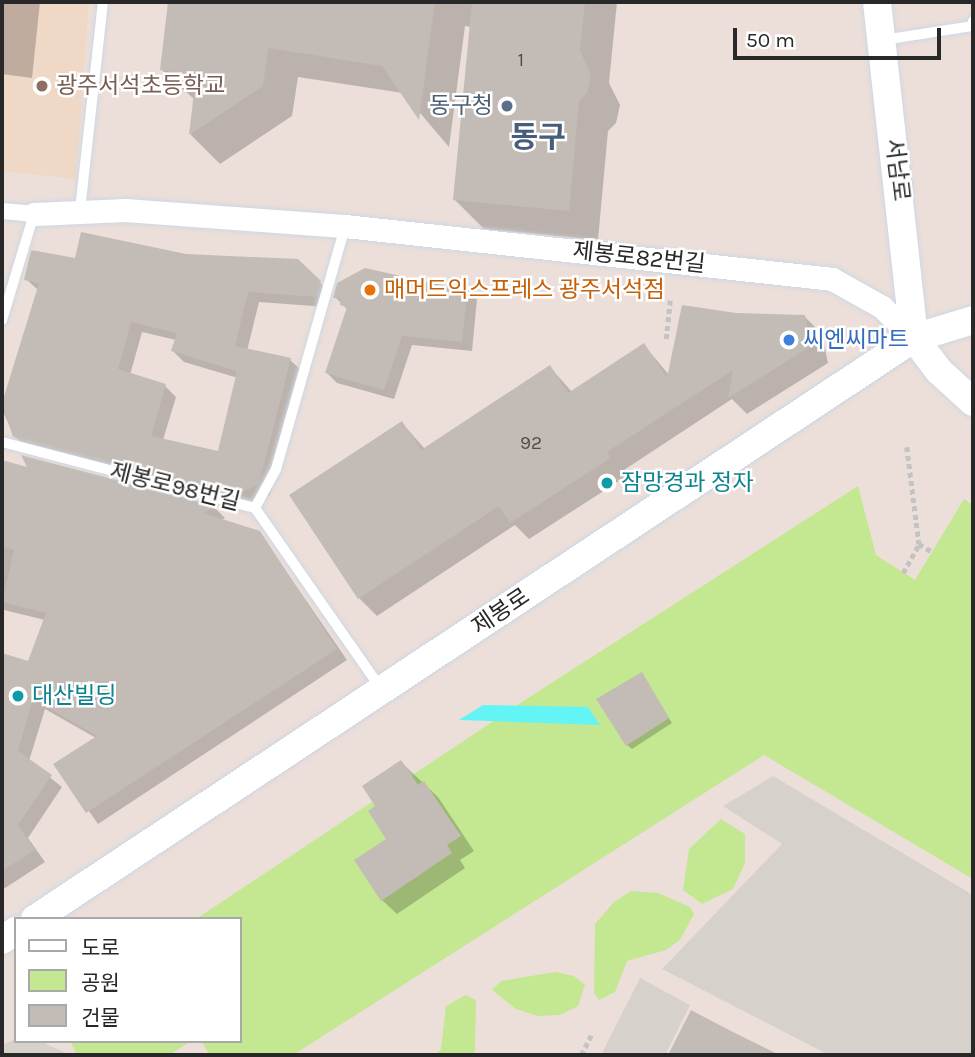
<!DOCTYPE html>
<html>
<head>
<meta charset="utf-8">
<style>
	body { margin:0 }
	#map { position:relative; width:975px; height:1057px; overflow:hidden; background:#ecdfd9; font-family:Karla,"Noto Sans KR",sans-serif }
	div>[style] { position:absolute }
	.education>* { inset:0; background:#efd8c6 }
	.green>* { inset:0; background:#c4e791 }
	.plaza>* { inset:0; background:#d7d1cc }
	.water>* { inset:0; background:#63f4f6 }
	.shadow>* { inset:0; background:#0003 }
	.building>* { inset:0; background:#c3bbb5 }
	.path>* { height:4.5px; margin-top:-2.25px; transform-origin:0; background:repeating-linear-gradient(90deg,#c3c3c3 0 5px,transparent 0 8.5px) }
	.roads { filter:drop-shadow(0 0 2px #ced7e3) drop-shadow(0 0 2px #ced7e3) }
	.service>* { height:10px; margin:-5px; padding:0 5px; transform-origin:5px; border-radius:5px; background:#fff }
	.pedestrian>* { height:16px; margin:-8px; padding:0 8px; transform-origin:8px; border-radius:8px; background:#fff }
	.minor>* { height:23px; margin:-11.5px; padding:0 11.5px; transform-origin:11.5px; border-radius:11.5px; background:#fff }
	.tertiary>* { height:28px; margin:-14px; padding:0 14px; transform-origin:14px; border-radius:14px; background:#fff }
	.dots>* { width:19px; height:19px; translate:-50% -50%; box-sizing:border-box; border:4px solid #fff; border-radius:50% }
	span { translate:-50% -50%; white-space:nowrap; text-align:center; line-height:1.15; -webkit-text-stroke:5px #fff; paint-order:stroke }
	.number-label { font-size:19px; color:#4f4d4b }
	.number-label span { -webkit-text-stroke-width:0 }
	.education-label { font-size:23px; color:#785e54 }
	.left { translate:0 -50%; text-align:left }
	.service-label { font-size:23px; color:#4e5e75 }
	.right { translate:-100% -50%; text-align:right }
	.street-label { font-size:23px; color:#282828 }
	.food-label { font-size:23px; color:#c56008 }
	.shop-label { font-size:23px; color:#366cbe }
	.culture-label { font-size:23px; color:#0d838f }
	.district-label { font-size:30px; color:#465d7c; font-weight:700 }
	.frame { position:absolute; inset:0; border:4px solid #282828; pointer-events:none }
	.legend { position:absolute; left:14px; top:917px; width:228px; height:126px; box-sizing:border-box; background:#fff; border:2px solid #a9a9a9; margin:0; padding:9px 12px; list-style:none; font-size:21px; color:#282828 }
	.legend li { display:flex; align-items:center; gap:14px; height:35px }
	.legend b { width:35px; border:2px solid #a9a9a9 }
	.scale { position:absolute; left:733px; top:28px; width:208px; height:32px; box-sizing:border-box; border:4px solid #282828; border-top:0; padding-left:9px; font-size:21px; line-height:24px; white-space:nowrap; color:#282828; -webkit-text-stroke:5px #fff; paint-order:stroke }
</style>
</head>
<body>
<div id="map">
	<div class="education">
		<i style="clip-path:polygon(2px 2px,89px 2px,76px 179px,2px 171px)"></i>
	</div>
	<div class="green">
		<i style="clip-path:polygon(858px 486px,876px 555px,915px 580px,964px 499px,973px 505px,973px 879px,764px 755px,293px 1055px,210px 1055px,201px 1041px,240px 1041px,240px 919px,196px 919px,528px 698px)"></i>
		<i style="clip-path:polygon(721px 819px,745px 834px,745px 863px,733px 889px,702px 904px,683px 890px,689px 849px)"></i>
		<i style="clip-path:polygon(631px 891px,658px 893px,690px 907px,694px 914px,680px 940px,666px 950px,627px 961px,615px 992px,599px 1000px,594px 993px,595px 924px,614px 902px)"></i>
		<i style="clip-path:polygon(556px 972px,574px 976px,585px 985px,578px 1006px,560px 1015px,538px 1016px,516px 1009px,492px 990px,501px 981px)"></i>
		<i style="clip-path:polygon(466px 995px,476px 1000px,475px 1051px,472px 1055px,435px 1055px,441px 1049px,446px 1006px)"></i>
		<i style="clip-path:polygon(70px 1041px,191px 1041px,169px 1055px,77px 1055px)"></i>
	</div>
	<div class="plaza">
		<i style="clip-path:polygon(773px 776px,973px 895px,973px 1055px,829px 1055px,662px 969px,782px 844px,723px 806px)"></i>
		<i style="clip-path:polygon(640px 978px,690px 1005px,665px 1055px,601px 1055px)"></i>
		<i style="clip-path:polygon(16px 1039px,40px 1041px,70px 1055px,2px 1055px,2px 1045px)"></i>
	</div>
	<div class="water">
		<i style="clip-path:polygon(483px 705px,588px 707px,600px 725px,459px 720px)"></i>
	</div>
	<div class="shadow">
		<i style="clip-path:polygon(2px 2px,40px 2px,32px 78px,2px 74px)"></i>
		<i style="clip-path:polygon(170px 2px,617px 2px,609px 83px,620px 105px,616px 123px,608px 131px,598px 240px,484px 229px,454px 199px,471px 27px,465px 26px,449px 147px,403px 93px,298px 77px,292px 116px,220px 164px,191px 135px,195px 100px,162px 70px)"></i>
		<i style="clip-path:polygon(evenodd,186px 256px,297px 261px,331px 293px,327px 307px,259px 302px,247px 351px,290px 360px,301px 370px,270px 495px,249px 505px,26px 447px,14px 436px,2px 409px,39px 291px,26px 279px,77px 260px,186px 256px,142px 332px,176px 340px,173px 351px,184px 362px,238px 378px,220px 453px,163px 440px,176px 397px,165px 386px,130px 375px,142px 332px)"></i>
		<i style="clip-path:polygon(413px 280px,467px 289px,477px 299px,472px 351px,412px 345px,394px 399px,337px 383px,327px 373px,348px 310px,335px 297px)"></i>
		<i style="clip-path:polygon(736px 315px,804px 316px,822px 334px,828px 363px,747px 414px,732px 399px,624px 470px,627px 476px,529px 539px,515px 525px,377px 616px,359px 598px,402px 423px,425px 449px,550px 367px,572px 392px,644px 345px,669px 375px)"></i>
		<i style="clip-path:polygon(25px 458px,215px 508px,225px 518px,221px 520px,259px 532px,347px 660px,98px 824px,56px 764px,96px 738px,45px 709px,29px 761px,62px 787px,28px 838px,45px 862px,2px 890px,2px 655px,29px 663px,45px 620px,4px 610px,2px 619px,2px 461px,30px 470px)"></i>
		<i style="clip-path:polygon(641px 674px,672px 723px,632px 749px,627px 745px)"></i>
		<i style="clip-path:polygon(401px 762px,438px 797px,474px 851px,460px 860px,465px 868px,397px 914px,382px 900px,388px 840px,377px 806px)"></i>
		<i style="clip-path:polygon(692px 1012px,779px 1055px,670px 1055px)"></i>
	</div>
	<div class="building">
		<i style="clip-path:polygon(168px 2px,435px 2px,419px 120px,382px 66px,268px 48px,263px 86px,189px 135px,196px 75px,160px 70px)"></i>
		<i style="clip-path:polygon(472px 2px,585px 2px,580px 51px,591px 74px,587px 93px,579px 101px,569px 211px,453px 200px)"></i>
		<i style="clip-path:polygon(evenodd,81px 232px,186px 254px,298px 259px,321px 281px,317px 297px,248px 292px,235px 346px,291px 358px,259px 484px,237px 495px,13px 437px,2px 403px,39px 283px,24px 280px,31px 250px,75px 258px,81px 232px,131px 322px,177px 333px,171px 351px,237px 371px,218px 451px,151px 436px,166px 384px,118px 369px,131px 322px)"></i>
		<i style="clip-path:polygon(365px 268px,414px 279px,413px 282px,468px 288px,462px 342px,402px 336px,384px 390px,325px 373px,347px 307px,340px 305px,341px 299px,333px 298px,337px 283px)"></i>
		<i style="clip-path:polygon(682px 305px,736px 313px,805px 315px,811px 346px,728px 398px,733px 370px,607px 452px,611px 458px,510px 523px,499px 506px,358px 599px,289px 495px,402px 421px,421px 450px,550px 365px,568px 393px,644px 343px,667px 378px)"></i>
		<i style="clip-path:polygon(21px 455px,216px 506px,203px 513px,260px 531px,337px 649px,86px 813px,53px 764px,97px 736px,33px 699px,18px 751px,52px 775px,18px 825px,35px 850px,2px 871px,2px 653px,28px 661px,46px 613px,2px 602px,14px 550px,2px 546px,2px 460px,27px 467px)"></i>
		<i style="clip-path:polygon(642px 672px,669px 718px,626px 746px,596px 699px)"></i>
		<i style="clip-path:polygon(401px 760px,418px 785px,424px 781px,461px 836px,447px 845px,452px 853px,381px 901px,354px 860px,386px 839px,368px 811px,375px 806px,362px 786px)"></i>
		<i style="clip-path:polygon(691px 1010px,776px 1055px,668px 1055px)"></i>
	</div>
	<div class="path">
		<i style="left:666px;top:339px;width:39px;rotate:-84deg"></i>
		<i style="left:907px;top:447px;width:98px;rotate:82.9deg"></i>
		<i style="left:919px;top:544px;width:16px;rotate:30deg"></i>
		<i style="left:903px;top:573px;width:33px;rotate:-61deg"></i>
		<i style="left:581px;top:1055px;width:25px;rotate:-63deg"></i>
	</div>
	<div class="roads">
		<div class="service">
			<i style="left:883px;top:40px;width:90px;rotate:-8.9deg"></i>
			<i style="left:972px;top:26px;width:5px;rotate:-79deg"></i>
			<i style="left:80px;top:210px;width:209px;rotate:-83.7deg"></i>
			<i style="left:2px;top:320px;width:111px;rotate:-73.2deg"></i>
			<i style="left:2px;top:442px;width:261px;rotate:14.6deg"></i>
			<i style="left:255px;top:508px;width:222px;rotate:55.1deg"></i>
			<i style="left:255px;top:508px;width:44px;rotate:-61.7deg"></i>
			<i style="left:276px;top:469px;width:253px;rotate:-74.1deg"></i>
		</div>
		<div class="pedestrian">
			<i style="left:2px;top:211px;width:32px;rotate:5deg"></i>
		</div>
		<div class="minor">
			<i style="left:34px;top:214px;width:92px;rotate:-2.5deg"></i>
			<i style="left:126px;top:210px;width:220px;rotate:4.2deg"></i>
			<i style="left:345px;top:226px;width:490px;rotate:6.2deg"></i>
			<i style="left:832px;top:279px;width:57px;rotate:29.2deg"></i>
			<i style="left:882px;top:307px;width:45px;rotate:44.1deg"></i>
		</div>
		<div class="tertiary">
			<i style="left:877px;top:2px;width:338px;rotate:83.7deg"></i>
			<i style="left:914px;top:338px;width:41px;rotate:52.9deg"></i>
			<i style="left:939px;top:371px;width:46px;rotate:42.4deg"></i>
			<i style="left:35px;top:919px;width:1054px;rotate:-33.46deg"></i>
			<i style="left:914px;top:338px;width:62px;rotate:-17deg"></i>
			<i style="left:2px;top:940px;width:17px;rotate:-33deg"></i>
		</div>
	</div>
	<div class="dots">
		<i style="left:42px;top:86px;background:#8d6e63"></i>
		<i style="left:507px;top:106px;background:#5c6f8a"></i>
		<i style="left:370px;top:290px;background:#e8710a"></i>
		<i style="left:789px;top:340px;background:#3f7fe0"></i>
		<i style="left:607px;top:483px;background:#0f9aa8"></i>
		<i style="left:18px;top:696px;background:#0f9aa8"></i>
	</div>
	<div class="number-label">
		<span style="left:521px;top:61px">1</span>
		<span style="left:531px;top:444px">92</span>
	</div>
	<div class="education-label">
		<span class="left" style="left:56px;top:86px">광주서석초등학교</span>
	</div>
	<div class="service-label">
		<span class="right" style="left:493px;top:106px">동구청</span>
	</div>
	<div class="street-label">
		<span style="left:897px;top:170px;rotate:83deg">서남로</span>
		<span style="left:639px;top:258px;rotate:6deg">제봉로82번길</span>
		<span style="left:175px;top:487px;rotate:14deg">제봉로98번길</span>
		<span style="left:501px;top:612px;rotate:-34deg">제봉로</span>
	</div>
	<div class="food-label">
		<span class="left" style="left:384px;top:290px">매머드익스프레스 광주서석점</span>
	</div>
	<div class="shop-label">
		<span class="left" style="left:803px;top:340px">씨엔씨마트</span>
	</div>
	<div class="culture-label">
		<span class="left" style="left:621px;top:483px">잠망경과 정자</span>
		<span class="left" style="left:32px;top:696px">대산빌딩</span>
	</div>
	<div class="district-label">
		<span style="left:538px;top:137px">동구</span>
	</div>
	<div class="frame"></div>
	<ul class="legend">
	<li><b style="height:9px;background:#fff"></b>도로</li>
	<li><b style="height:19px;background:#c4e791"></b>공원</li>
	<li><b style="height:19px;background:#c3bbb5"></b>건물</li>
	</ul>
	<div class="scale">50 m</div>
</div>
</body>
</html>
